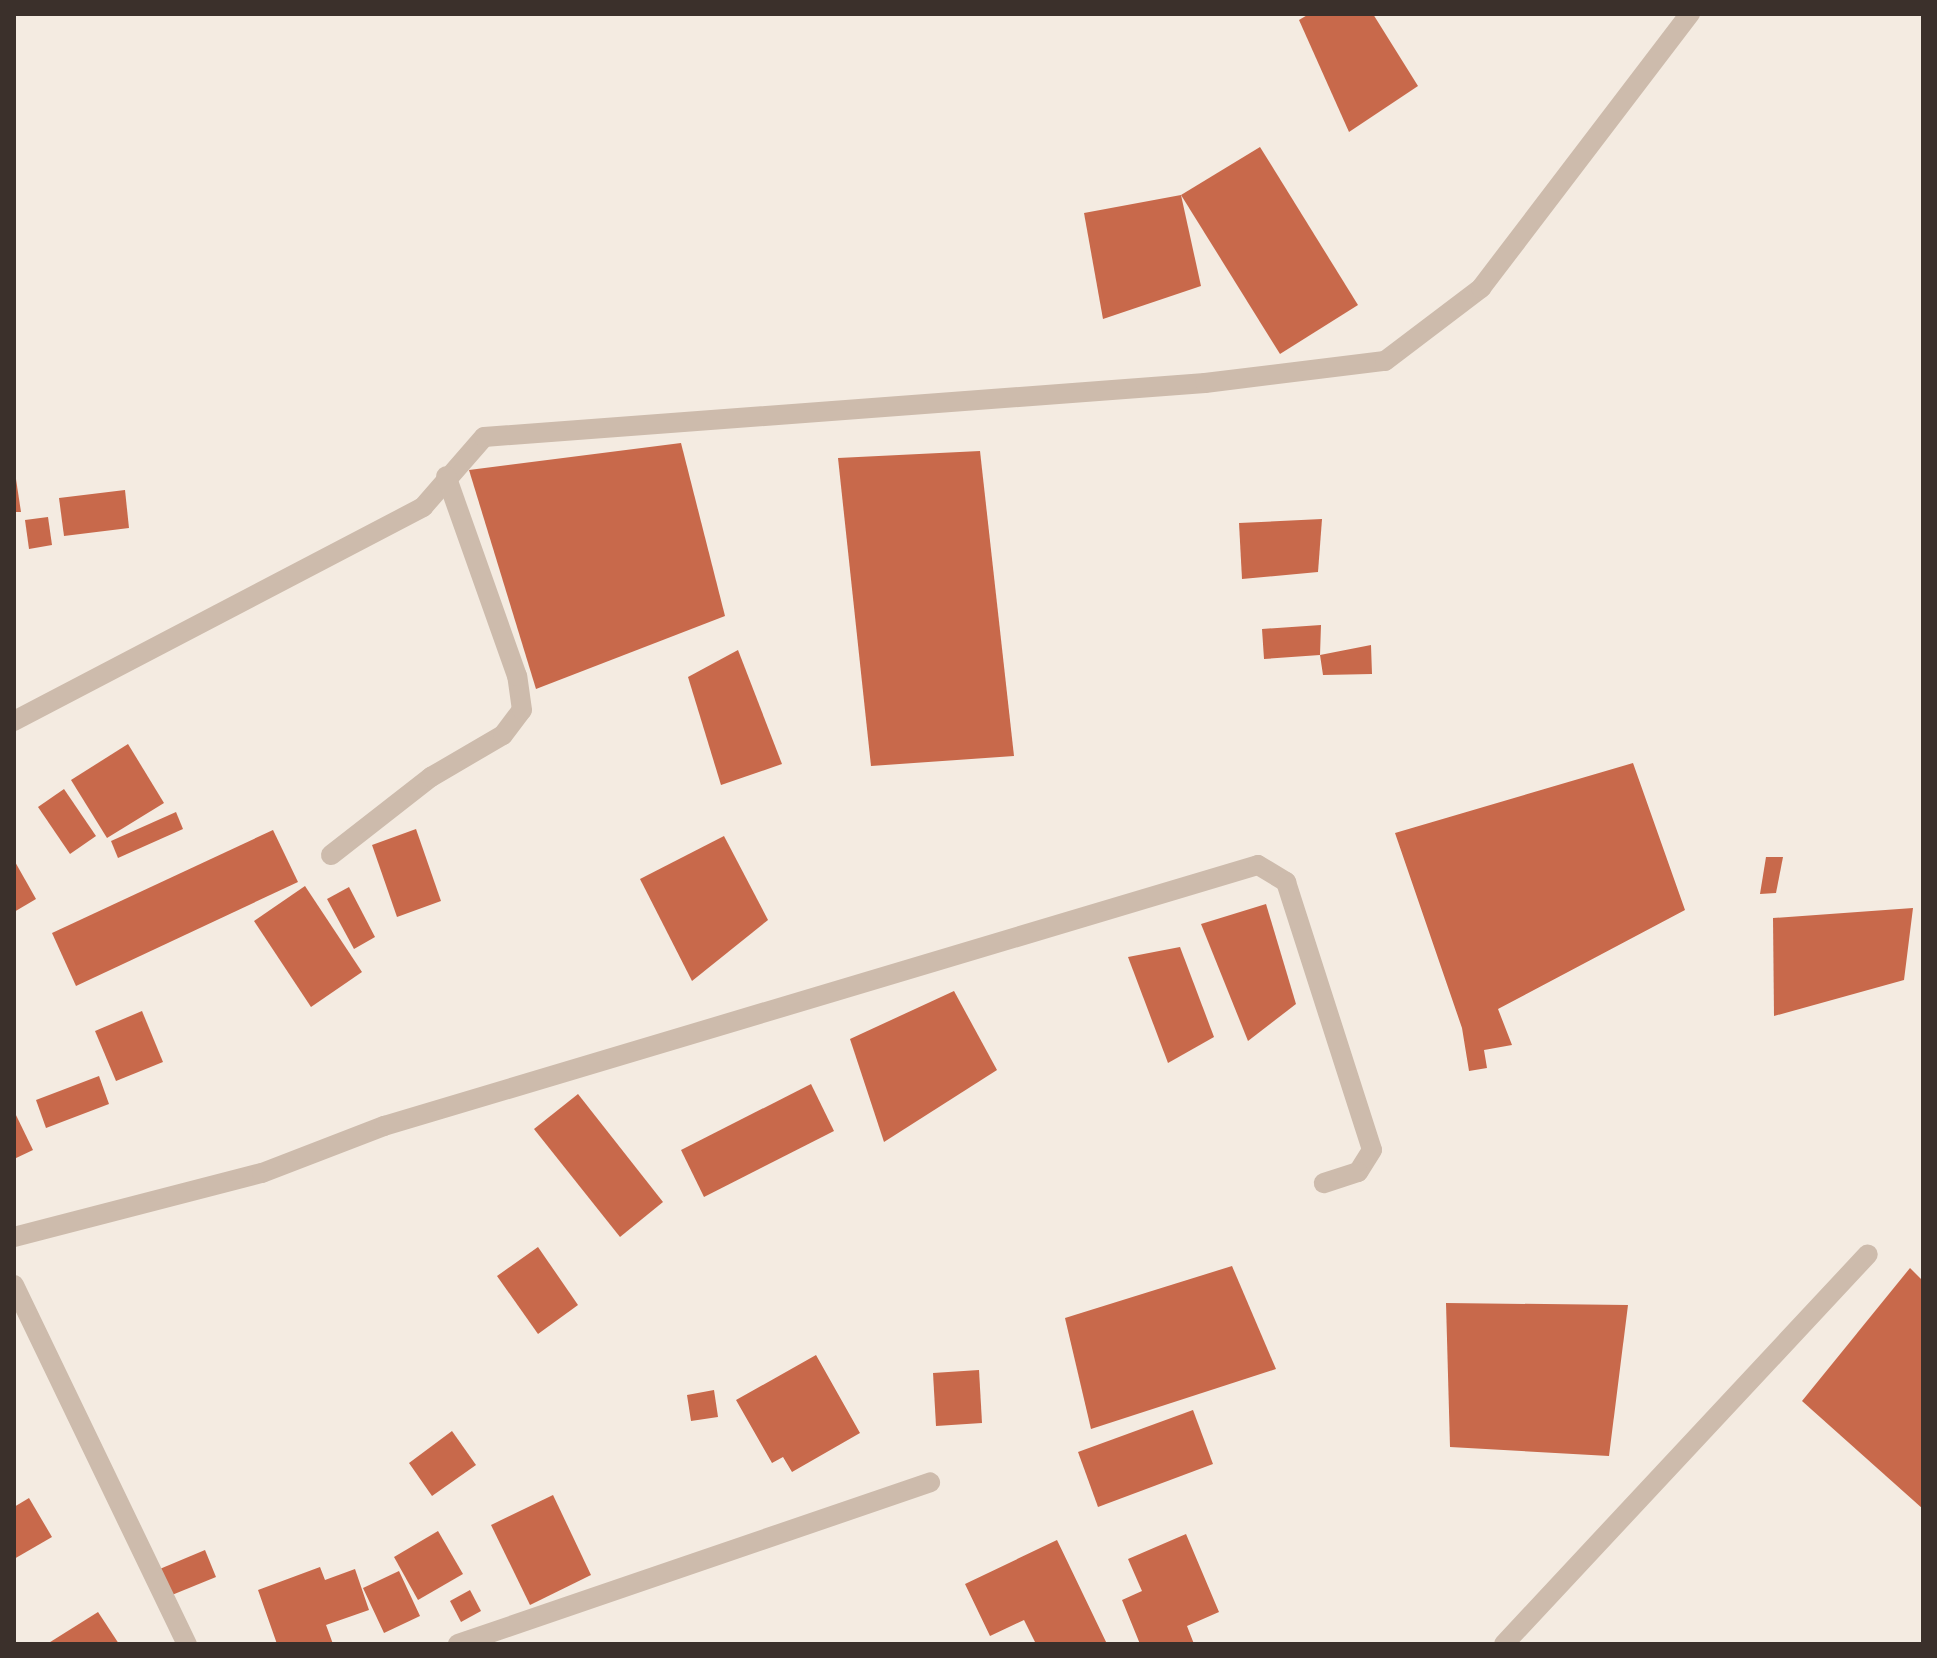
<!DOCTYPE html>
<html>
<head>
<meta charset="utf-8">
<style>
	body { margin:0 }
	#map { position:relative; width:1937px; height:1658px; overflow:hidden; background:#f4ebe1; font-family:"Nunito Sans",sans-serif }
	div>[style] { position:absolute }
	.building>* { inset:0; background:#c8694b }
	.street>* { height:20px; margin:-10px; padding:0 10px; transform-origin:10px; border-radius:10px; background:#cdbbac }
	span { translate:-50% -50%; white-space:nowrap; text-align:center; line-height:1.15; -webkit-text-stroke:8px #fbf5ee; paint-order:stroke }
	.frame { position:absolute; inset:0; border:16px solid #3b302b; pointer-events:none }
</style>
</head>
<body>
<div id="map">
	<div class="building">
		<i style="clip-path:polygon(1309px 14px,1373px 14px,1418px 86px,1349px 132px,1299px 20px)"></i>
		<i style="clip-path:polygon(1260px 147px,1358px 305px,1280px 354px,1181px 195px)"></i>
		<i style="clip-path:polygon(1181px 195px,1201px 286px,1103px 319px,1084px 213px)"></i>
		<i style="clip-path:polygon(681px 443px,725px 616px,536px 689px,469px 470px)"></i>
		<i style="clip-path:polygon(980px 451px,1014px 756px,871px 766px,838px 458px)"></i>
		<i style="clip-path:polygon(14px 466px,21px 512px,14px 512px)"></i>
		<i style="clip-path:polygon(125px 490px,129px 528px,64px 536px,59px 498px)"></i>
		<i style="clip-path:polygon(48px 517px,52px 545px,29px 549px,25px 520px)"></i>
		<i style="clip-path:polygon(1322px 519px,1318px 572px,1242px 579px,1239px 523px)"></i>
		<i style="clip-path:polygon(1321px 625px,1320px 655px,1371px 645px,1372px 674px,1323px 675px,1320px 655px,1264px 659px,1262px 629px)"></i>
		<i style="clip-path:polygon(738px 650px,782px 764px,721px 785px,688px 677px)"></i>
		<i style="clip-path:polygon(128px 744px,164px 803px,107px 838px,71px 780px)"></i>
		<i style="clip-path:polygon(1633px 763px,1685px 910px,1498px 1009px,1512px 1045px,1484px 1050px,1487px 1068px,1469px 1071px,1462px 1028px,1474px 1024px,1462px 1028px,1395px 833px)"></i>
		<i style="clip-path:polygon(64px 789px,96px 836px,70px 854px,38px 807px)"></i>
		<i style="clip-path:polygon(176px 812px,183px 829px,118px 858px,111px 841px)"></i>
		<i style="clip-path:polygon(416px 829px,441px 901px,397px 917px,372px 845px)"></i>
		<i style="clip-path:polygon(273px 830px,298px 882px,76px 986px,52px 933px)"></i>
		<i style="clip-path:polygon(724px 836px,768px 920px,692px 981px,640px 879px)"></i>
		<i style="clip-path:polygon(1766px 857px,1783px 857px,1776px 893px,1760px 894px)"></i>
		<i style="clip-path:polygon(14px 860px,36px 899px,14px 912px)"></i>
		<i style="clip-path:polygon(305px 886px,362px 972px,311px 1007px,254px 921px)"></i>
		<i style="clip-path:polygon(349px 887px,375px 937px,354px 949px,327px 899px)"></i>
		<i style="clip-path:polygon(1266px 904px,1296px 1004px,1248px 1041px,1201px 924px)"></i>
		<i style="clip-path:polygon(1913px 908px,1904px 980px,1774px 1016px,1773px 918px)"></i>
		<i style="clip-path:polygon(1180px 947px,1214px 1037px,1168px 1063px,1128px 957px)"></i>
		<i style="clip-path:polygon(954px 991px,997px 1070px,884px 1142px,850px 1039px)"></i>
		<i style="clip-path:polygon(142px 1011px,163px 1062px,116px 1081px,95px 1031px)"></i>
		<i style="clip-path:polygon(99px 1076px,109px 1104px,46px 1128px,36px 1100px)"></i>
		<i style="clip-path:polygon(811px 1084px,834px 1131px,704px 1197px,681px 1150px)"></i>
		<i style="clip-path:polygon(578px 1094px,663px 1202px,620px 1237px,534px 1129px)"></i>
		<i style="clip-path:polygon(14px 1111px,33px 1150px,14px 1159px)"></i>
		<i style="clip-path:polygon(538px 1247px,578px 1305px,538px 1334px,497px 1276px)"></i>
		<i style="clip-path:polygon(1232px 1266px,1276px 1369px,1091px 1429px,1065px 1318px)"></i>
		<i style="clip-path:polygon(1910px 1268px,1923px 1281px,1923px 1509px,1802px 1401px)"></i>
		<i style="clip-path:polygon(1446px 1303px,1628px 1305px,1609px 1456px,1450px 1447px)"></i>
		<i style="clip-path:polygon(816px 1355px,860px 1433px,792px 1472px,783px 1457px,772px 1463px,736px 1400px)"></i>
		<i style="clip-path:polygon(979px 1370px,982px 1423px,936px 1426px,933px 1373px)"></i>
		<i style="clip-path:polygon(714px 1390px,718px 1417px,691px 1421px,687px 1395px)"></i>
		<i style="clip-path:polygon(1193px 1410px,1213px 1464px,1098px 1507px,1078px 1452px)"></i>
		<i style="clip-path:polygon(452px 1431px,476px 1465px,432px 1496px,409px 1463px)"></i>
		<i style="clip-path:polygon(553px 1495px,591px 1575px,530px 1605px,491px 1525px)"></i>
		<i style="clip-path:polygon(29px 1498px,52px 1537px,14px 1559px,14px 1507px)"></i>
		<i style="clip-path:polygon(438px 1531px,463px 1574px,418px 1600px,394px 1557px)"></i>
		<i style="clip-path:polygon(1186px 1534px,1219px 1612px,1187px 1626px,1194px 1644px,1140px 1644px,1122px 1600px,1142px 1591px,1128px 1559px)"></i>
		<i style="clip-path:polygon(1057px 1540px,1107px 1644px,1036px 1644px,1024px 1620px,990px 1636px,965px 1584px)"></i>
		<i style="clip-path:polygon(205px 1550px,216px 1577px,167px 1597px,155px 1571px)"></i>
		<i style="clip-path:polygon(320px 1567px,325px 1580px,355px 1569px,369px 1610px,326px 1625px,333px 1644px,277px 1644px,258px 1590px)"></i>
		<i style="clip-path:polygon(399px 1571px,420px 1616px,384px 1633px,363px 1588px)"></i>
		<i style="clip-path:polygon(470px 1590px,481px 1611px,461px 1622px,450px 1601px)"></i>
		<i style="clip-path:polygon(98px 1612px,119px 1644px,47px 1644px)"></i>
	</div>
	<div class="street">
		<i style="left:14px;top:721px;width:462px;rotate:-27.6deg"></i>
		<i style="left:423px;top:507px;width:93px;rotate:-48.9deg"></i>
		<i style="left:484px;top:437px;width:723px;rotate:-4.28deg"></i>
		<i style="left:1205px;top:383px;width:181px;rotate:-7deg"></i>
		<i style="left:1385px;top:361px;width:121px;rotate:-37.2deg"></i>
		<i style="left:1481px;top:288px;width:345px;rotate:-52.7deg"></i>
		<i style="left:331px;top:855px;width:127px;rotate:-38deg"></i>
		<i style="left:431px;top:777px;width:83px;rotate:-30.3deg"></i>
		<i style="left:503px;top:735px;width:31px;rotate:-53deg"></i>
		<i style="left:522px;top:710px;width:34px;rotate:-98deg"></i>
		<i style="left:517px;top:676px;width:212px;rotate:-109.5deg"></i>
		<i style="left:14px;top:1237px;width:256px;rotate:-14.5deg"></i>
		<i style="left:262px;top:1173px;width:131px;rotate:-21.1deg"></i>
		<i style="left:384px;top:1126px;width:912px;rotate:-16.63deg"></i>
		<i style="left:1258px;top:865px;width:33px;rotate:31deg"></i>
		<i style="left:1286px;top:882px;width:281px;rotate:72.2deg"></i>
		<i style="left:1372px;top:1150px;width:26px;rotate:122deg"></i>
		<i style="left:1358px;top:1172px;width:36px;rotate:162deg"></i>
		<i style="left:14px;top:1285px;width:399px;rotate:64.3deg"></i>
		<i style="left:458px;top:1644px;width:499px;rotate:-18.9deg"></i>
		<i style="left:1504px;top:1644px;width:533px;rotate:-46.97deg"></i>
	</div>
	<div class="frame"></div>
</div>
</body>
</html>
